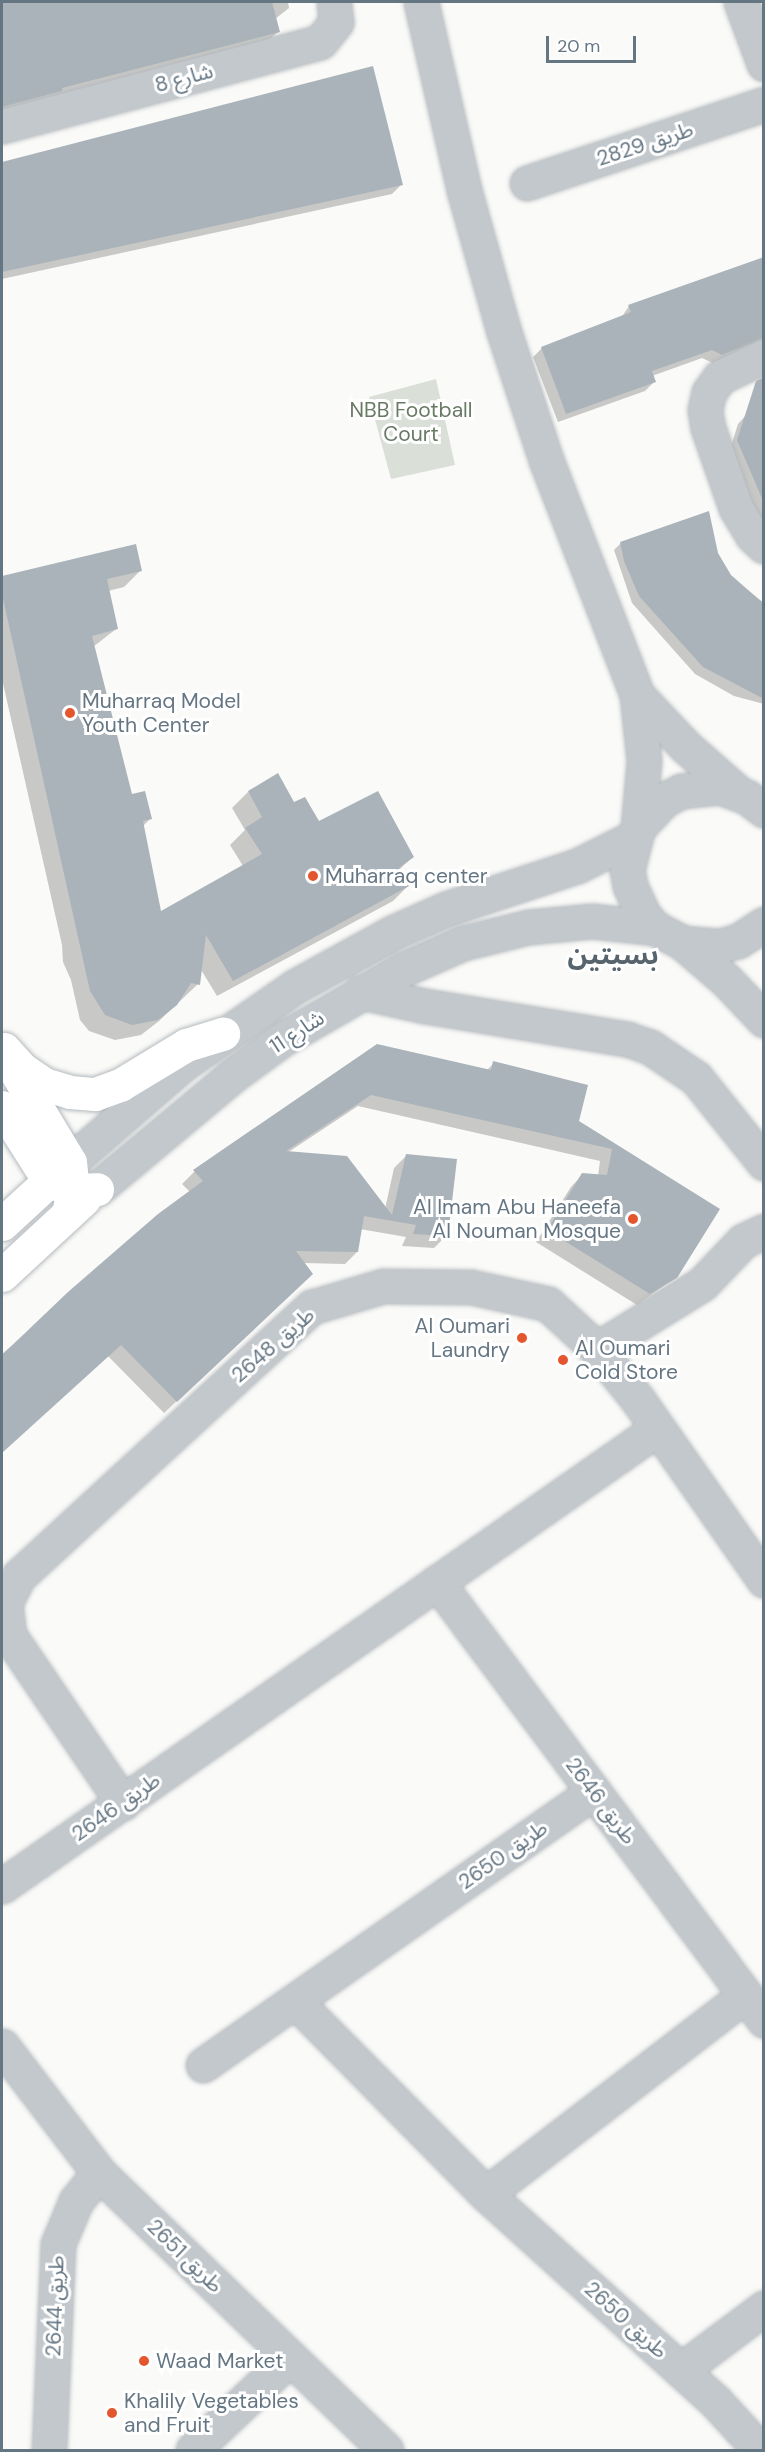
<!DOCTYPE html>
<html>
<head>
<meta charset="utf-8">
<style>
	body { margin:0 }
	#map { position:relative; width:765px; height:2452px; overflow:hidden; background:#fafaf8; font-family:"DM Sans","Noto Sans Arabic",sans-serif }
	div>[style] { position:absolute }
	.green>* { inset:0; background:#dadfd7 }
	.shadow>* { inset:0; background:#0003 }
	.building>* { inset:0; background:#aab3b9 }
	.roads { filter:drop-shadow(0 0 2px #b5babe) drop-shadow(0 0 2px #b5babe) }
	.minor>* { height:33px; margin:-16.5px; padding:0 16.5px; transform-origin:16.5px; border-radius:16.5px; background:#c3c8cc }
	.major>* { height:33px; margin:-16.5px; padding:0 16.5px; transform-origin:16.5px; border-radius:16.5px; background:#fff }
	.dots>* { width:16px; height:16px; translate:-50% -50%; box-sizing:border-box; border:3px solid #fff; border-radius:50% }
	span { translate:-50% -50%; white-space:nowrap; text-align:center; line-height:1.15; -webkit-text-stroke:6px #fff; paint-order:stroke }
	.street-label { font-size:21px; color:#657683 }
	.park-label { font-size:21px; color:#687a64 }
	.poi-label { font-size:21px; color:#657683 }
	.left { translate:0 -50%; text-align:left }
	.right { translate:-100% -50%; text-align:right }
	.district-label { font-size:27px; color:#57646e; font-weight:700 }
	.frame { position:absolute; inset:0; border:3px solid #657683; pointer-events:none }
	.scale { position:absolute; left:546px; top:36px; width:90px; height:27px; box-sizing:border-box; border:3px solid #657683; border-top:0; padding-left:8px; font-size:18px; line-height:21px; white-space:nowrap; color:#657683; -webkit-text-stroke:4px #fff; paint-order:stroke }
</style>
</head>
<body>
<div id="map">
	<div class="green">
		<i style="clip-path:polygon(436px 379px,455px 465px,391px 479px,369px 397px)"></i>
	</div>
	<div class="shadow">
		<i style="clip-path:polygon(2px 2px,288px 2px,289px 8px,275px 19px,278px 32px,267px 42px,2px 114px)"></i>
		<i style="clip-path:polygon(372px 68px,401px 185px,392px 194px,2px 279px,2px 163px)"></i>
		<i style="clip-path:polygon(764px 260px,764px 351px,713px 363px,702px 358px,652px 376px,654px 382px,645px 391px,558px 422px,533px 357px,542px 348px,621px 318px,629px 306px)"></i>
		<i style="clip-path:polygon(764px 409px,764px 536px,730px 449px,738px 424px,746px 415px)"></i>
		<i style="clip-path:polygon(621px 543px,717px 554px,730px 576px,764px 603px,764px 704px,734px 696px,695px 674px,632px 603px,614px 550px)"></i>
		<i style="clip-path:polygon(135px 546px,140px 571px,124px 587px,108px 591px,116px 629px,93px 647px,130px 796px,151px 818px,143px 826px,160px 913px,243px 866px,230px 845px,245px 830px,232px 808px,248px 792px,294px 804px,318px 823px,412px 857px,399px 870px,409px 885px,393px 901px,217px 996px,200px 968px,198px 984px,159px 1021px,141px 1035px,115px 1040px,89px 1031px,80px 1020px,71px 980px,63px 962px,62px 945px,2px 679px,2px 577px)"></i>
		<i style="clip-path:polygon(378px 1046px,486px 1071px,494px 1063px,578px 1122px,718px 1209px,676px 1277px,637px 1305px,536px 1242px,571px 1187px,583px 1174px,598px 1176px,600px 1161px,358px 1106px,287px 1153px,385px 1209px,394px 1168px,406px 1156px,446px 1236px,434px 1248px,402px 1246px,406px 1237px,360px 1229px,357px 1252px,345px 1264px,303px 1263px,299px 1286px,164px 1413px,108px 1356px,2px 1450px,2px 1354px,190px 1192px,182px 1184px,194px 1172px)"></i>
	</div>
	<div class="building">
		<i style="clip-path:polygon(2px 2px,272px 2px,280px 32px,62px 88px,62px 91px,2px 107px)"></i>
		<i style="clip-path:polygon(373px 66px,403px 185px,2px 272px,2px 162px)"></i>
		<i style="clip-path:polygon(764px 257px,764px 338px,722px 355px,712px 350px,652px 371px,656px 382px,566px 414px,541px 347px,631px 312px,628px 305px)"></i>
		<i style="clip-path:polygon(764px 377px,764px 501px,763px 501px,737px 440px,756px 381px)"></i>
		<i style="clip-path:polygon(709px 511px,718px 553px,731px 575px,764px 604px,764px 699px,703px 667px,639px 596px,624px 561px,620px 542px)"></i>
		<i style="clip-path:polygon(136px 544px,142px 571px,107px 579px,118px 629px,92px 636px,132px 794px,145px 791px,152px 819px,143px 821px,161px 911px,262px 854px,245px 828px,262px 817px,248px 791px,278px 773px,294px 802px,305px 797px,319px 821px,378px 791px,414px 857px,399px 868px,411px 885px,233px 981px,206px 935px,200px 985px,191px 983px,177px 1005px,158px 1020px,132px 1025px,105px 1015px,90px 991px,2px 594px,2px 576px)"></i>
		<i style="clip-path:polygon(377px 1044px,491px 1070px,493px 1061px,588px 1085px,579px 1121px,720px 1209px,677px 1278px,650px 1294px,547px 1230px,582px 1173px,607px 1175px,612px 1149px,371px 1095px,286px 1151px,347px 1156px,392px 1215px,406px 1154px,457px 1159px,448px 1236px,413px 1234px,416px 1225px,364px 1216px,358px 1252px,296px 1251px,313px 1274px,177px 1402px,121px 1345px,2px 1453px,2px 1355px,68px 1292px,158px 1214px,203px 1181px,193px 1170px)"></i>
	</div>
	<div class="roads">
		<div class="minor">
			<i style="left:421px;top:2px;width:193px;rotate:77.1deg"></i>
			<i style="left:464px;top:190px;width:144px;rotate:74.3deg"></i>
			<i style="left:503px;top:329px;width:138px;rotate:71.8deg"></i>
			<i style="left:546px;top:460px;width:252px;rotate:68.8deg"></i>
			<i style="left:637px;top:695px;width:66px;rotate:83.9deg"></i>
			<i style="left:644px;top:761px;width:67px;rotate:95.1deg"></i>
			<i style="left:741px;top:2px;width:66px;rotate:69.6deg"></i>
			<i style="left:2px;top:126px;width:329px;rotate:-14.8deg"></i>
			<i style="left:320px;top:42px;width:26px;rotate:-51deg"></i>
			<i style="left:336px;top:22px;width:20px;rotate:-96deg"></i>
			<i style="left:527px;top:183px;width:250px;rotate:-18.4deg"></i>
			<i style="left:764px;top:356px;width:49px;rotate:154.5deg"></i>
			<i style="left:720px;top:377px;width:19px;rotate:126deg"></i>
			<i style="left:709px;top:392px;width:18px;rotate:103deg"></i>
			<i style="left:705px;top:410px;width:18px;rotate:81deg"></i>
			<i style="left:708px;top:428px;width:85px;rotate:70.7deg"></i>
			<i style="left:736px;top:508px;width:31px;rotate:59deg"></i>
			<i style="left:752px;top:535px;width:16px;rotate:43deg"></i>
			<i style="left:637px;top:695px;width:70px;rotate:46.7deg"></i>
			<i style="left:685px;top:746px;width:69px;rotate:41.5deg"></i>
			<i style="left:764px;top:810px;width:21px;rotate:-143deg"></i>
			<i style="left:747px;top:797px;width:30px;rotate:-160deg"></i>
			<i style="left:719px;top:787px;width:38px;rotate:174deg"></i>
			<i style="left:681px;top:791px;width:19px;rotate:152deg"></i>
			<i style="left:664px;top:800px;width:38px;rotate:133deg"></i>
			<i style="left:638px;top:828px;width:43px;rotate:104.7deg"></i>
			<i style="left:627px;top:870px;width:16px;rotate:79deg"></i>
			<i style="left:630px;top:886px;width:33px;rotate:65deg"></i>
			<i style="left:644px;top:916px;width:16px;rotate:47deg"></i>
			<i style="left:655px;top:928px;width:32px;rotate:28deg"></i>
			<i style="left:683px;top:943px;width:37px;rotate:5deg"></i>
			<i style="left:720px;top:946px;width:19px;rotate:-16deg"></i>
			<i style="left:738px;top:941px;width:31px;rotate:-33deg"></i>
			<i style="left:683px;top:943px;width:57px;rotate:40.7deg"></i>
			<i style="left:726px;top:980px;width:55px;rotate:46.5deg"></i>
			<i style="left:361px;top:992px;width:66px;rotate:12.3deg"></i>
			<i style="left:425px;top:1006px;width:205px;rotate:9.3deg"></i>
			<i style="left:627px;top:1039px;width:24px;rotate:19deg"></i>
			<i style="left:650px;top:1047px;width:55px;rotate:34deg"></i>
			<i style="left:696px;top:1078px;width:109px;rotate:51.3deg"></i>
			<i style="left:70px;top:1162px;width:150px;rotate:-40.9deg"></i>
			<i style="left:183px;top:1064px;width:135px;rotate:-34.7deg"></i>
			<i style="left:294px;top:987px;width:114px;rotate:-28.8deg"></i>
			<i style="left:394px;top:932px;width:57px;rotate:-23.9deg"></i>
			<i style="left:446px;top:909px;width:138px;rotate:-18.2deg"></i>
			<i style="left:577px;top:866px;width:63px;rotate:-26.6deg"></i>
			<i style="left:97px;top:1189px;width:176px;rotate:-39.9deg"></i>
			<i style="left:232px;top:1076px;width:64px;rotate:-36.2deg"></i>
			<i style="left:284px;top:1038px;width:138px;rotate:-29.9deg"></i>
			<i style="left:404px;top:969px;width:64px;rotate:-23.8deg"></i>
			<i style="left:463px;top:943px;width:67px;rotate:-13.8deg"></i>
			<i style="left:528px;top:927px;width:64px;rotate:-5.4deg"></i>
			<i style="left:592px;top:921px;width:63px;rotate:6.3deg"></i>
			<i style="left:597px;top:1349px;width:123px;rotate:-31.8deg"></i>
			<i style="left:702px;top:1284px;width:59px;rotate:-46.4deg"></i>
			<i style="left:743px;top:1241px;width:23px;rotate:-25deg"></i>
			<i style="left:437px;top:1582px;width:547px;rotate:53.26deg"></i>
			<i style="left:123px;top:1803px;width:203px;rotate:-124.2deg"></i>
			<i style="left:9px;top:1635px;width:32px;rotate:-97deg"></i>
			<i style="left:5px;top:1603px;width:30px;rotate:-63deg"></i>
			<i style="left:19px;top:1576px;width:398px;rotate:-42.6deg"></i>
			<i style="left:312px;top:1307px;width:74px;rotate:-16.5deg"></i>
			<i style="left:383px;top:1286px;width:88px;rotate:0.7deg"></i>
			<i style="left:471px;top:1287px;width:79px;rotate:12.4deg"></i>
			<i style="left:548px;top:1304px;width:67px;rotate:42.6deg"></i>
			<i style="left:597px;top:1349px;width:65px;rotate:51.2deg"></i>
			<i style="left:638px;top:1400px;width:220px;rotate:55deg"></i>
			<i style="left:2px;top:1886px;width:799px;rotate:-34.9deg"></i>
			<i style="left:295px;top:2001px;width:272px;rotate:45.3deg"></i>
			<i style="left:486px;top:2194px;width:309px;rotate:42.1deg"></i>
			<i style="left:715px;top:2401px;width:67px;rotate:47.4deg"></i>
			<i style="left:2px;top:2046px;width:160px;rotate:52.6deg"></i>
			<i style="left:99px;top:2173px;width:399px;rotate:44deg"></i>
			<i style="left:203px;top:2065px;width:477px;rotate:-35deg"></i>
			<i style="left:486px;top:2194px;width:327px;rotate:-37.5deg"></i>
			<i style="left:681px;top:2370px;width:104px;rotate:-36.8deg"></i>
			<i style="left:49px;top:2450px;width:206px;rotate:-87.5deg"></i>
			<i style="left:58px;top:2244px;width:47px;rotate:-67.3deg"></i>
			<i style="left:76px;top:2201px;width:36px;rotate:-51deg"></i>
			<i style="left:193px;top:2450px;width:134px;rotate:-43.5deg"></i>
		</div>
		<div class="major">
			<i style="left:4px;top:1049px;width:27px;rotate:48deg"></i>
			<i style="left:22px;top:1069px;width:27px;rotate:34deg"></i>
			<i style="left:44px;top:1084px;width:27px;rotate:17deg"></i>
			<i style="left:70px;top:1092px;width:25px;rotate:5deg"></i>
			<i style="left:95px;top:1094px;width:27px;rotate:-20deg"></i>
			<i style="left:120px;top:1085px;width:77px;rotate:-31.2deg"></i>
			<i style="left:186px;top:1045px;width:39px;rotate:-17deg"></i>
			<i style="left:11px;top:1064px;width:114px;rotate:59deg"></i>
			<i style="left:70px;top:1162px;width:28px;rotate:84deg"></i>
			<i style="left:73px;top:1190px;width:24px;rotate:102deg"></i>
			<i style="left:2px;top:1107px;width:88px;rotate:57.6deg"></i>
			<i style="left:49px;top:1181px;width:26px;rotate:21deg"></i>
			<i style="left:73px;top:1190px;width:24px;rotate:-2deg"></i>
			<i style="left:2px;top:1224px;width:84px;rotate:-42.6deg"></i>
			<i style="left:2px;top:1275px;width:112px;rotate:-42.8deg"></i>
		</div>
	</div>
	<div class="dots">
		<i style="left:70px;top:713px;background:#e4572e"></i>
		<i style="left:313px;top:876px;background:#e4572e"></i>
		<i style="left:633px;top:1219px;background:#e4572e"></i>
		<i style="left:522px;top:1338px;background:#e4572e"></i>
		<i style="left:563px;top:1360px;background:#e4572e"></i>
		<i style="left:144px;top:2361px;background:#e4572e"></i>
		<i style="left:112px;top:2413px;background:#e4572e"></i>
	</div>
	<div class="street-label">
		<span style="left:184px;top:78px;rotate:-15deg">شارع 8</span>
		<span style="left:645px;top:144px;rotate:-18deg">طريق 2829</span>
		<span style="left:297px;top:1032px;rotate:-33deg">شارع 11</span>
		<span style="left:273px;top:1345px;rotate:-41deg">طريق 2648</span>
		<span style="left:601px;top:1801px;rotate:53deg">طريق 2646</span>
		<span style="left:116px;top:1807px;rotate:-35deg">طريق 2646</span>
		<span style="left:503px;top:1855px;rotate:-35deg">طريق 2650</span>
		<span style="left:185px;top:2256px;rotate:44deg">طريق 2651</span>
		<span style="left:55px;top:2306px;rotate:-88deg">طريق 2644</span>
		<span style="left:626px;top:2320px;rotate:42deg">طريق 2650</span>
	</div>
	<div class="park-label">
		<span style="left:411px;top:422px">NBB Football<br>Court</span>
	</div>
	<div class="poi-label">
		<span class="left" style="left:82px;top:713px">Muharraq Model<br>Youth Center</span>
		<span class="left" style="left:325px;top:876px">Muharraq center</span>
		<span class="right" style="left:621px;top:1219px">Al Imam Abu Haneefa<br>Al Nouman Mosque</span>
		<span class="right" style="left:510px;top:1338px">Al Oumari<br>Laundry</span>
		<span class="left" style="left:575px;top:1360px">Al Oumari<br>Cold Store</span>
		<span class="left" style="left:156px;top:2361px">Waad Market</span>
		<span class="left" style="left:124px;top:2413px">Khalily Vegetables<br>and Fruit</span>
	</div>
	<div class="district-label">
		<span style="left:613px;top:955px">بسيتين</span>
	</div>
	<div class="frame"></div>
	<div class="scale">20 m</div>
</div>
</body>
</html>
